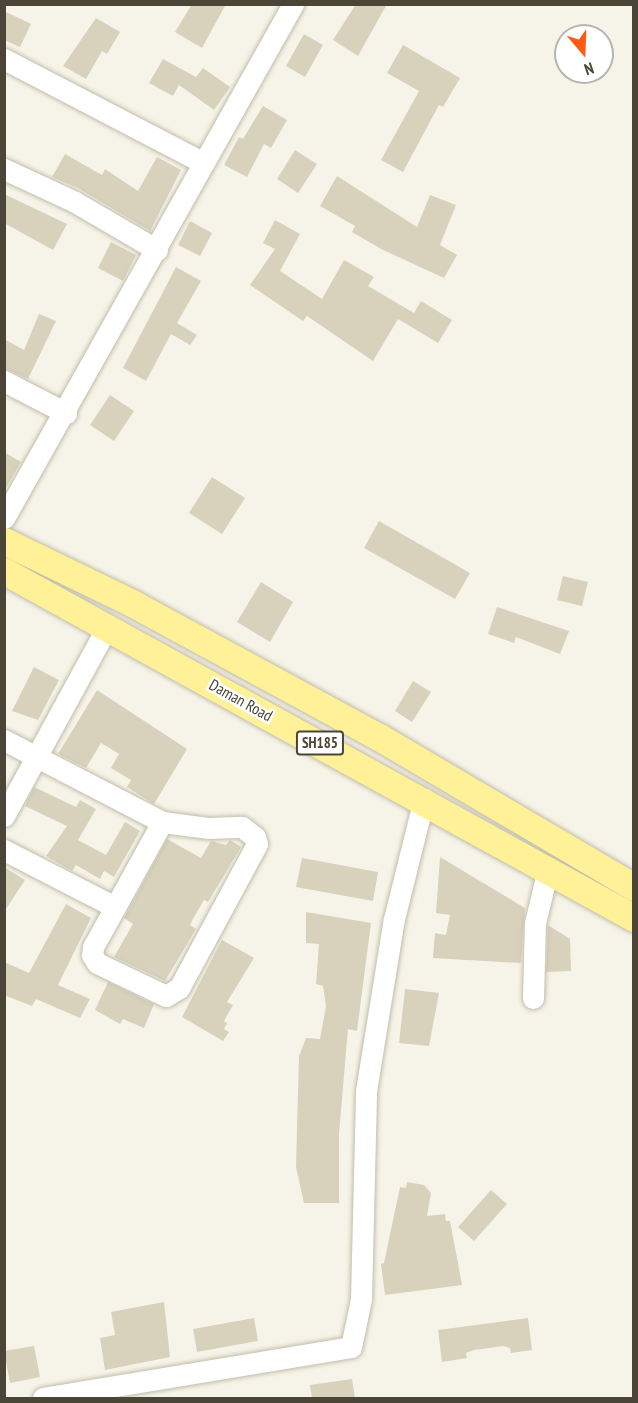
<!DOCTYPE html>
<html>
<head>
<meta charset="utf-8">
<style>
	body { margin:0 }
	#map { position:relative; width:638px; height:1403px; overflow:hidden; background:#f6f4e8; font-family:"PT Sans Narrow",sans-serif }
	div>[style] { position:absolute }
	.building>* { inset:0; background:#d8d2bd }
	.roads { filter:drop-shadow(0 0 2px #c2bdaa) drop-shadow(0 0 2px #c2bdaa) }
	.minor>* { height:21px; margin:-10.5px; padding:0 10.5px; transform-origin:10.5px; border-radius:10.5px; background:#fff }
	.major>* { height:27px; margin:-13.5px; padding:0 13.5px; transform-origin:13.5px; border-radius:13.5px; background:#fff198 }
	span { translate:-50% -50%; white-space:nowrap; text-align:center; line-height:1.15; -webkit-text-stroke:5px #fff; paint-order:stroke }
	.shield-label span { padding:2px 4px; background:#fff; border:2px solid; border-radius:4px; -webkit-text-stroke-width:0 }
	.shield-label { font-size:15px; color:#4a4536; font-weight:700 }
	.street-label { font-size:16px; color:#4a4536 }
	.frame { position:absolute; inset:0; border:6px solid #4a4536; pointer-events:none }
	.north { position:absolute; left:554px; top:24px; width:60px; height:60px; box-sizing:border-box; background:#fff; border:2px solid #b7b5af; border-radius:50%; rotate:161deg; font-size:16px; font-weight:700; line-height:24px; text-align:center; color:#4a4536 }
	.north::after { content:''; display:block; margin:auto; width:21px; height:27px; background:#ff5b16; clip-path:polygon(50% 0,100% 100%,50% 72%,0 100%) }
</style>
</head>
<body>
<div id="map">
	<div class="building">
		<i style="clip-path:polygon(192px 4px,226px 4px,202px 48px,175px 32px)"></i>
		<i style="clip-path:polygon(356px 4px,387px 4px,358px 56px,333px 40px)"></i>
		<i style="clip-path:polygon(4px 11px,31px 24px,20px 47px,4px 40px)"></i>
		<i style="clip-path:polygon(96px 18px,120px 32px,107px 54px,102px 51px,86px 79px,63px 66px)"></i>
		<i style="clip-path:polygon(304px 34px,323px 45px,305px 77px,286px 66px)"></i>
		<i style="clip-path:polygon(403px 45px,460px 78px,443px 107px,439px 105px,403px 172px,381px 160px,419px 91px,387px 73px)"></i>
		<i style="clip-path:polygon(163px 59px,196px 77px,203px 68px,230px 87px,214px 110px,179px 85px,173px 96px,149px 83px)"></i>
		<i style="clip-path:polygon(263px 106px,287px 120px,271px 148px,264px 144px,247px 177px,224px 165px,239px 137px,243px 139px)"></i>
		<i style="clip-path:polygon(295px 150px,317px 164px,298px 193px,277px 179px)"></i>
		<i style="clip-path:polygon(65px 154px,102px 175px,105px 169px,138px 191px,157px 157px,181px 170px,150px 231px,78px 188px,52px 177px)"></i>
		<i style="clip-path:polygon(337px 176px,417px 227px,430px 195px,456px 205px,440px 245px,457px 255px,444px 278px,381px 249px,352px 232px,355px 226px,320px 206px)"></i>
		<i style="clip-path:polygon(4px 194px,67px 224px,53px 250px,4px 223px)"></i>
		<i style="clip-path:polygon(275px 220px,300px 234px,280px 271px,322px 299px,344px 260px,374px 277px,368px 286px,414px 313px,421px 301px,452px 320px,438px 343px,398px 319px,373px 361px,307px 316px,303px 321px,250px 285px,275px 249px,263px 243px)"></i>
		<i style="clip-path:polygon(190px 221px,212px 233px,200px 256px,178px 245px)"></i>
		<i style="clip-path:polygon(111px 242px,136px 255px,123px 281px,98px 268px)"></i>
		<i style="clip-path:polygon(176px 267px,201px 281px,177px 323px,197px 335px,190px 345px,171px 334px,146px 381px,123px 368px)"></i>
		<i style="clip-path:polygon(39px 314px,56px 321px,28px 379px,4px 368px,4px 339px,24px 350px)"></i>
		<i style="clip-path:polygon(110px 395px,134px 411px,114px 441px,90px 425px)"></i>
		<i style="clip-path:polygon(4px 452px,21px 462px,4px 491px)"></i>
		<i style="clip-path:polygon(212px 477px,245px 498px,222px 534px,189px 513px)"></i>
		<i style="clip-path:polygon(379px 521px,470px 573px,455px 599px,364px 548px)"></i>
		<i style="clip-path:polygon(563px 576px,588px 582px,582px 606px,557px 600px)"></i>
		<i style="clip-path:polygon(261px 582px,293px 602px,270px 642px,237px 622px)"></i>
		<i style="clip-path:polygon(497px 607px,569px 631px,560px 654px,516px 637px,514px 643px,488px 634px)"></i>
		<i style="clip-path:polygon(34px 667px,59px 680px,38px 720px,12px 711px)"></i>
		<i style="clip-path:polygon(413px 681px,431px 692px,412px 722px,395px 711px)"></i>
		<i style="clip-path:polygon(97px 690px,187px 749px,154px 804px,127px 787px,131px 780px,111px 768px,119px 754px,101px 743px,86px 768px,58px 754px)"></i>
		<i style="clip-path:polygon(34px 787px,76px 807px,80px 800px,96px 809px,78px 840px,106px 855px,125px 822px,140px 831px,114px 877px,104px 871px,100px 879px,76px 865px,72px 871px,46px 856px,67px 826px,25px 806px)"></i>
		<i style="clip-path:polygon(167px 839px,201px 858px,211px 841px,226px 845px,230px 840px,241px 847px,208px 902px,204px 900px,193px 919px,190px 925px,196px 929px,165px 981px,114px 957px,133px 924px,124px 918px)"></i>
		<i style="clip-path:polygon(440px 857px,525px 908px,521px 963px,433px 958px,435px 933px,446px 935px,450px 915px,436px 913px)"></i>
		<i style="clip-path:polygon(302px 858px,378px 872px,373px 901px,296px 887px)"></i>
		<i style="clip-path:polygon(4px 867px,25px 880px,4px 912px)"></i>
		<i style="clip-path:polygon(66px 904px,91px 918px,58px 985px,90px 999px,80px 1018px,36px 999px,32px 1006px,4px 995px,4px 962px,29px 973px)"></i>
		<i style="clip-path:polygon(306px 912px,371px 923px,357px 1031px,348px 1029px,339px 1134px,339px 1203px,304px 1203px,296px 1167px,299px 1056px,306px 1038px,320px 1039px,326px 1006px,323px 986px,316px 984px,319px 944px,306px 943px)"></i>
		<i style="clip-path:polygon(548px 925px,570px 939px,571px 971px,546px 972px)"></i>
		<i style="clip-path:polygon(222px 940px,254px 958px,227px 1002px,233px 1005px,224px 1021px,227px 1023px,224px 1029px,229px 1032px,223px 1041px,182px 1017px)"></i>
		<i style="clip-path:polygon(108px 982px,154px 1004px,144px 1028px,123px 1019px,120px 1024px,95px 1010px)"></i>
		<i style="clip-path:polygon(405px 989px,439px 993px,429px 1046px,399px 1043px)"></i>
		<i style="clip-path:polygon(407px 1182px,424px 1185px,431px 1193px,427px 1216px,445px 1214px,446px 1221px,450px 1221px,462px 1285px,385px 1295px,381px 1264px,384px 1263px,400px 1187px,406px 1188px)"></i>
		<i style="clip-path:polygon(491px 1190px,507px 1204px,474px 1241px,458px 1227px)"></i>
		<i style="clip-path:polygon(164px 1302px,170px 1357px,105px 1370px,100px 1338px,115px 1335px,111px 1312px)"></i>
		<i style="clip-path:polygon(254px 1318px,258px 1341px,197px 1352px,193px 1329px)"></i>
		<i style="clip-path:polygon(528px 1318px,532px 1350px,511px 1353px,510px 1348px,503px 1346px,474px 1350px,466px 1353px,467px 1358px,442px 1362px,438px 1330px)"></i>
		<i style="clip-path:polygon(34px 1346px,40px 1377px,10px 1383px,4px 1351px)"></i>
		<i style="clip-path:polygon(352px 1379px,355px 1398px,312px 1398px,310px 1385px)"></i>
	</div>
	<div class="roads">
		<div class="minor">
			<i style="left:4px;top:59px;width:225px;rotate:27.5deg"></i>
			<i style="left:4px;top:169px;width:78px;rotate:24.9deg"></i>
			<i style="left:75px;top:202px;width:95px;rotate:30.3deg"></i>
			<i style="left:4px;top:381px;width:70px;rotate:27.3deg"></i>
			<i style="left:4px;top:518px;width:590px;rotate:-60.65deg"></i>
			<i style="left:4px;top:740px;width:178px;rotate:27.4deg"></i>
			<i style="left:162px;top:822px;width:46px;rotate:7.4deg"></i>
			<i style="left:208px;top:828px;width:34px;rotate:-2deg"></i>
			<i style="left:242px;top:827px;width:16px;rotate:38deg"></i>
			<i style="left:255px;top:837px;width:7px;rotate:74deg"></i>
			<i style="left:257px;top:844px;width:164px;rotate:118.4deg"></i>
			<i style="left:179px;top:988px;width:15px;rotate:148deg"></i>
			<i style="left:166px;top:996px;width:76px;rotate:-154.4deg"></i>
			<i style="left:97px;top:963px;width:9px;rotate:-122deg"></i>
			<i style="left:92px;top:955px;width:8px;rotate:-83deg"></i>
			<i style="left:93px;top:947px;width:143px;rotate:-61.1deg"></i>
			<i style="left:4px;top:816px;width:215px;rotate:-61.4deg"></i>
			<i style="left:4px;top:850px;width:125px;rotate:27.2deg"></i>
			<i style="left:533px;top:998px;width:75px;rotate:-88.5deg"></i>
			<i style="left:535px;top:923px;width:56px;rotate:-76.5deg"></i>
			<i style="left:43px;top:1398px;width:312px;rotate:-9.4deg"></i>
			<i style="left:351px;top:1347px;width:49px;rotate:-78.2deg"></i>
			<i style="left:361px;top:1299px;width:208px;rotate:-88.6deg"></i>
			<i style="left:366px;top:1091px;width:174px;rotate:-80.8deg"></i>
			<i style="left:394px;top:919px;width:124px;rotate:-76deg"></i>
		</div>
		<div class="major">
			<i style="left:4px;top:541px;width:142px;rotate:25.8deg"></i>
			<i style="left:132px;top:603px;width:281px;rotate:28.5deg"></i>
			<i style="left:379px;top:737px;width:296px;rotate:30.5deg"></i>
			<i style="left:4px;top:571px;width:719px;rotate:28.85deg"></i>
		</div>
	</div>
	<div class="shield-label">
		<span style="left:320px;top:743px">SH185</span>
	</div>
	<div class="street-label">
		<span style="left:241px;top:700px;rotate:29deg">Daman Road</span>
	</div>
	<div class="frame"></div>
	<div class="north">N</div>
</div>
</body>
</html>
